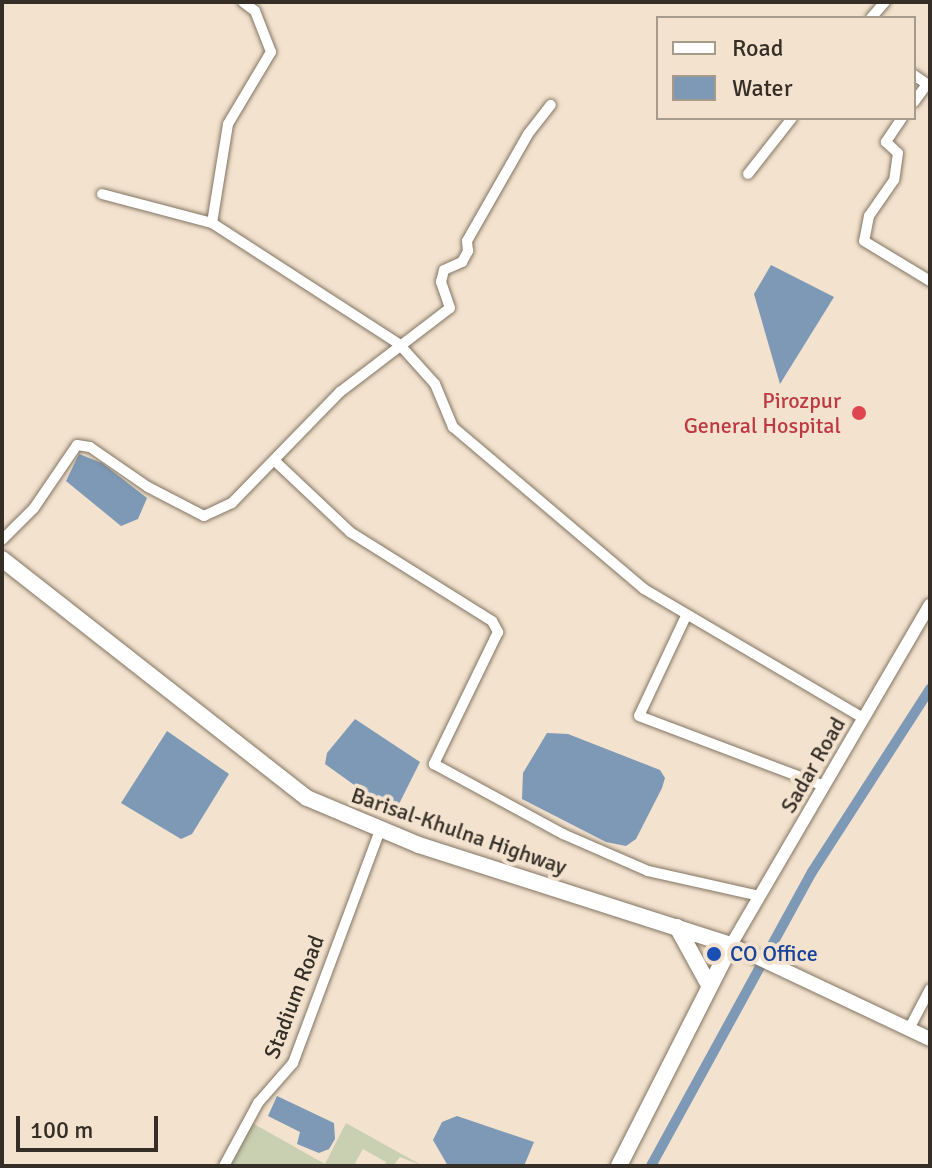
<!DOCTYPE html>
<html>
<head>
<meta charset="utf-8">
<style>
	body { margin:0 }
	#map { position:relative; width:932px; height:1168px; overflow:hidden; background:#f2e2ce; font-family:Signika,sans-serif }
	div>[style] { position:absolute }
	.green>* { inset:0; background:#c9cfb1 }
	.water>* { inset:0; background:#7d99b6 }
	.canal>* { height:10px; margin:-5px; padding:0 5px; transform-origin:5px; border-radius:5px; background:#7d99b6 }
	.roads { filter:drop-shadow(0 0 2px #837563) drop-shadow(0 0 2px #837563) }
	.minor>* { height:10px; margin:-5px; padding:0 5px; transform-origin:5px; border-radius:5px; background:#fff }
	.tertiary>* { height:12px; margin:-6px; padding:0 6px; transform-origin:6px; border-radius:6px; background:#fff }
	.secondary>* { height:14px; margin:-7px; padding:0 7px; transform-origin:7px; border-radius:7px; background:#fff }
	.trunk>* { height:16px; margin:-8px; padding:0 8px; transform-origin:8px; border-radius:8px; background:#fff }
	.dots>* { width:22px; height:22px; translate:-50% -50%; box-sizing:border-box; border:4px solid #f2e2ce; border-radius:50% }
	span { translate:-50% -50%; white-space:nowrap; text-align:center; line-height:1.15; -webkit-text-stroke:8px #f2e2ce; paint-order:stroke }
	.health-label { font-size:22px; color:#be3a42 }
	.right { translate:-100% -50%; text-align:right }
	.street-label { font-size:22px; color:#342e27 }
	.transit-label { font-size:22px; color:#164399 }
	.left { translate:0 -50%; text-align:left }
	.frame { position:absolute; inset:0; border:4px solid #342e27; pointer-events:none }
	.legend { position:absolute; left:656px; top:16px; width:260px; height:104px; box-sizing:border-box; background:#f2e2ce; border:2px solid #a69a8b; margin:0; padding:10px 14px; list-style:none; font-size:24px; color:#342e27 }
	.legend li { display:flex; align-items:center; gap:16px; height:40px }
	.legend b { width:40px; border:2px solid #a69a8b }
	.scale { position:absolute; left:16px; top:1116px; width:142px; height:36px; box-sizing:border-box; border:4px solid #342e27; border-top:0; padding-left:10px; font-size:24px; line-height:28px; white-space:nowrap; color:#342e27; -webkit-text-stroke:6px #f2e2ce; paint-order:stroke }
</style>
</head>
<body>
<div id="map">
	<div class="green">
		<i style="clip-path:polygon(252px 1123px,325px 1164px,346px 1123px,423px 1166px,400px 1157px,393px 1166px,384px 1166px,386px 1162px,363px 1149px,355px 1163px,360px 1166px,230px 1166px)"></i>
	</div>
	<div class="water">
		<i style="clip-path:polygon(771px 265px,834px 297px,780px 384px,754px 294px)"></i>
		<i style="clip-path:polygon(79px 454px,102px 463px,147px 498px,138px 519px,121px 526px,66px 481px)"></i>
		<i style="clip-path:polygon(355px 719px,420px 762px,399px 804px,382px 805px,325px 764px,327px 753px)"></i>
		<i style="clip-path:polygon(167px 731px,229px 774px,192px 834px,181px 839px,121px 803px)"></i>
		<i style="clip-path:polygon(547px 733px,568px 734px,660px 770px,665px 778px,662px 788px,636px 839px,626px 846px,606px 842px,522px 799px,523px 773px)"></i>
		<i style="clip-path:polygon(277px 1096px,334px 1123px,335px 1139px,329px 1149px,319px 1153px,297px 1144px,300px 1132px,268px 1116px)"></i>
		<i style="clip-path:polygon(457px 1116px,534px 1142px,524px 1166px,448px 1166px,433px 1140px,442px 1122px)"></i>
	</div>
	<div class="canal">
		<i style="left:651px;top:1166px;width:335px;rotate:-61.3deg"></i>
		<i style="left:812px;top:872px;width:218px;rotate:-57.2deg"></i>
	</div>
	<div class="roads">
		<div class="minor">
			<i style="left:871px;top:18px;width:21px;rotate:-49deg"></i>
			<i style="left:914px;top:75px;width:19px;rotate:35deg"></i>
			<i style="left:914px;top:102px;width:22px;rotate:-54deg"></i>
			<i style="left:902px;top:118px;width:29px;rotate:124deg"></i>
			<i style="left:886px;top:142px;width:16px;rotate:43deg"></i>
			<i style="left:898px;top:153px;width:27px;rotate:98deg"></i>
			<i style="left:894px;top:180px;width:44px;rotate:124.8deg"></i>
			<i style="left:869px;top:216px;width:25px;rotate:101deg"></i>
			<i style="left:864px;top:241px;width:77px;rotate:31.2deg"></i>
			<i style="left:748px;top:174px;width:71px;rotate:-51.8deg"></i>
			<i style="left:102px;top:194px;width:114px;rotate:14.8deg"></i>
			<i style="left:212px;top:223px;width:223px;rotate:32.9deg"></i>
			<i style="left:399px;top:344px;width:54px;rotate:48deg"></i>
			<i style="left:435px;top:384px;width:47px;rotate:67.3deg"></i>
			<i style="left:453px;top:427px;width:250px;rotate:40.3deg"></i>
			<i style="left:644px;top:589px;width:254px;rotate:30.5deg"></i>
			<i style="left:212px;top:223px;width:100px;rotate:-80.8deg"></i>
			<i style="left:228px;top:124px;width:84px;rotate:-59.2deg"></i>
			<i style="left:271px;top:52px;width:44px;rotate:-111.3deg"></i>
			<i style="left:255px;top:11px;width:15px;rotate:-143deg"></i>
			<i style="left:275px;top:461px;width:103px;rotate:43.4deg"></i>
			<i style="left:350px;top:532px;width:168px;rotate:32.1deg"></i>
			<i style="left:492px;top:621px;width:13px;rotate:61deg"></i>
			<i style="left:498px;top:632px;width:147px;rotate:115.9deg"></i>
			<i style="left:434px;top:764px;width:147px;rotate:28.5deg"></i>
			<i style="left:563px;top:834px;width:93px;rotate:23.5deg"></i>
			<i style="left:648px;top:871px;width:115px;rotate:12.6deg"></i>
			<i style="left:2px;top:540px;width:45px;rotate:-45deg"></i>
			<i style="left:34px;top:508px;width:76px;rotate:-55.7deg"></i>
			<i style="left:77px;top:445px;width:13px;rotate:9deg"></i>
			<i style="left:90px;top:447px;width:70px;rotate:34.6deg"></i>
			<i style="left:148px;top:487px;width:63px;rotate:27.4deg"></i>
			<i style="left:204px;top:516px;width:31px;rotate:-25deg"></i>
			<i style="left:232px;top:503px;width:155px;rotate:-45.8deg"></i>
			<i style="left:340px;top:392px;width:138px;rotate:-37.4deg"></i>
			<i style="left:450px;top:308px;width:28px;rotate:-109deg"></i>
			<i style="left:441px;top:282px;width:12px;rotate:-76deg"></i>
			<i style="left:444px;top:270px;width:20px;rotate:-24deg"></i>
			<i style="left:462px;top:262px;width:13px;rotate:-61deg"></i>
			<i style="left:468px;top:251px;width:10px;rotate:-96deg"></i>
			<i style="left:467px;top:241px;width:123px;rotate:-60.3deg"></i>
			<i style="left:528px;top:134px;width:37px;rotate:-52deg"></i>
			<i style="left:686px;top:616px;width:110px;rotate:115.2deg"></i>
			<i style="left:639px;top:716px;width:198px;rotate:20.7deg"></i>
			<i style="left:909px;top:1029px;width:45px;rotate:-62.3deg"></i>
			<i style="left:224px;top:1166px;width:72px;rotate:-61.6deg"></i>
			<i style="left:258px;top:1103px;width:53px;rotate:-48.8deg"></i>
			<i style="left:293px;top:1063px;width:249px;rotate:-69.5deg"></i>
		</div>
		<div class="tertiary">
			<i style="left:731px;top:945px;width:394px;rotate:-59.7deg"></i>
		</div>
		<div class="secondary">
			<i style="left:731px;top:945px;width:220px;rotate:25.3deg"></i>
		</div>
		<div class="trunk">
			<i style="left:2px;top:559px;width:387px;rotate:38.1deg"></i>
			<i style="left:307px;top:798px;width:121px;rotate:22.8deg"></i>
			<i style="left:419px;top:845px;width:328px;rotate:17.8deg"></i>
			<i style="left:731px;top:945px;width:248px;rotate:116.9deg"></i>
			<i style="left:677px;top:927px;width:66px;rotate:61.1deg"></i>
		</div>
	</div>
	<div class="dots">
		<i style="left:859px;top:413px;background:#e0444e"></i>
		<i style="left:714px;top:954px;background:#1a4fb4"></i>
	</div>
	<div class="health-label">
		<span class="right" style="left:841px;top:413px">Pirozpur<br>General Hospital</span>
	</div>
	<div class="street-label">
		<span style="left:813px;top:765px;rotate:-60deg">Sadar Road</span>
		<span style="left:459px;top:831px;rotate:19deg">Barisal-Khulna Highway</span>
		<span style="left:294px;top:997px;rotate:-69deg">Stadium Road</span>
	</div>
	<div class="transit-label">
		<span class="left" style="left:730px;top:954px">CO Office</span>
	</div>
	<div class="frame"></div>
	<ul class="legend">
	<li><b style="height:10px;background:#fff"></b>Road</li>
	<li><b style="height:22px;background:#7d99b6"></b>Water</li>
	</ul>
	<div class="scale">100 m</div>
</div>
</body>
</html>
